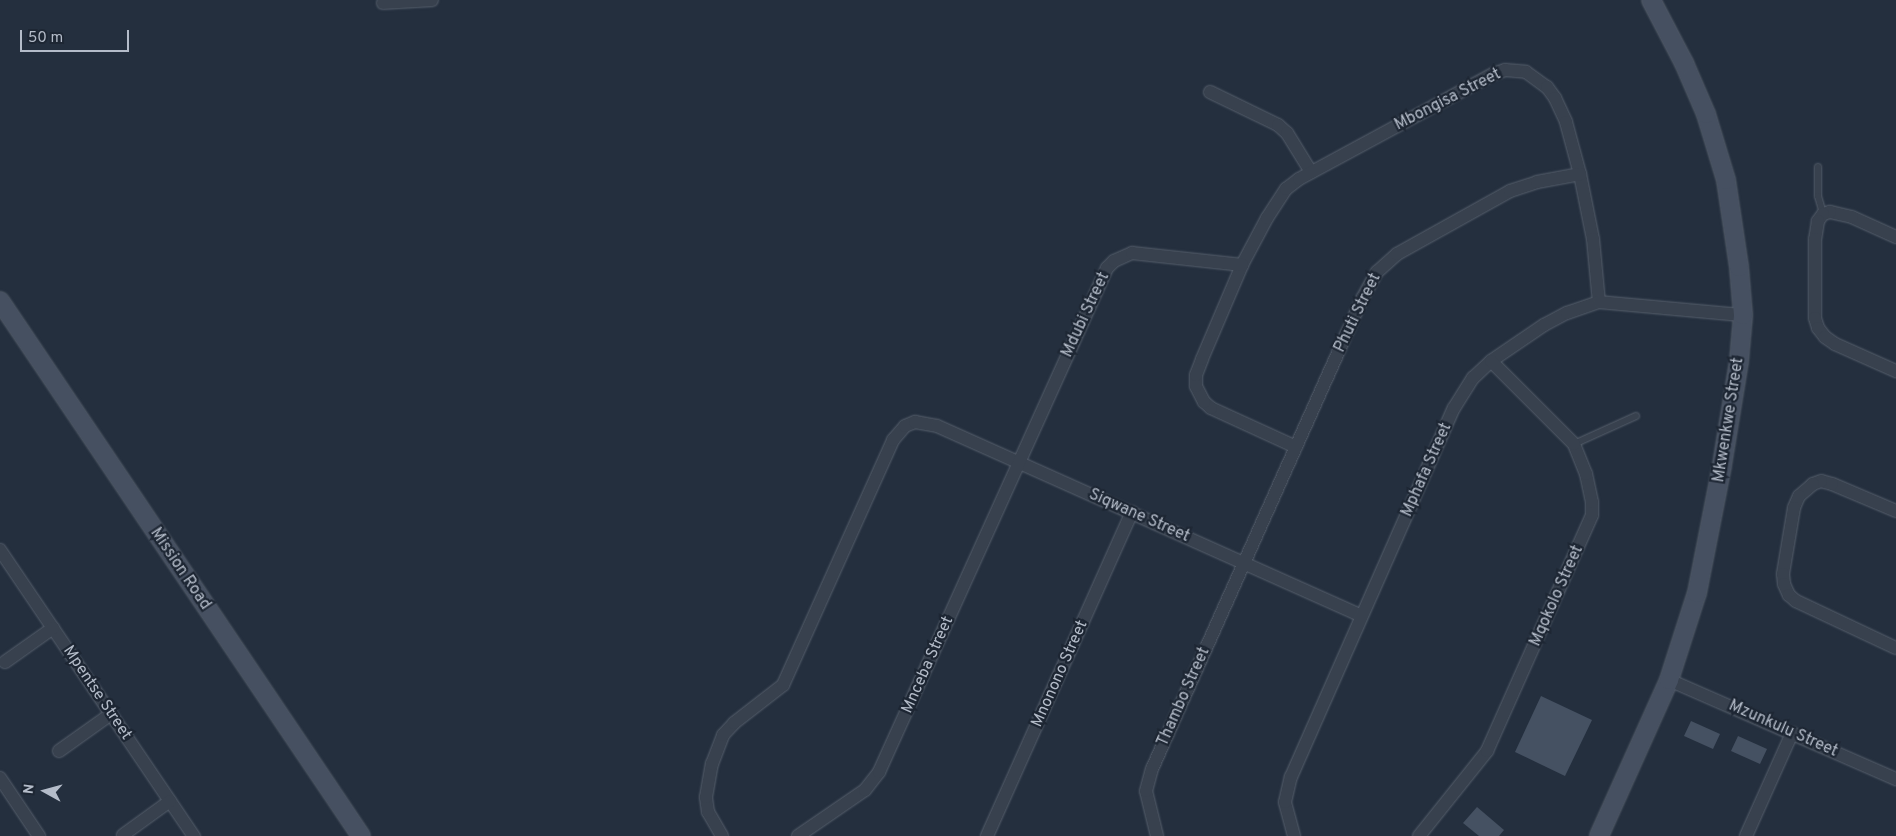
<!DOCTYPE html>
<html>
<head>
<meta charset="utf-8">
<style>
	body { margin:0 }
	#map { position:relative; width:1896px; height:836px; overflow:hidden; background:#242f3e; font-family:Overpass,sans-serif }
	div>[style] { position:absolute }
	.building>* { inset:0; background:#455162 }
	.roads { filter:drop-shadow(0 0 1px #565f6c) drop-shadow(0 0 1px #565f6c) }
	.lane>* { height:6px; margin:-3px; padding:0 3px; transform-origin:3px; border-radius:3px; background:#38414e }
	.street>* { height:12px; margin:-6px; padding:0 6px; transform-origin:6px; border-radius:6px; background:#38414e }
	.secondary>* { height:18px; margin:-9px; padding:0 9px; transform-origin:9px; border-radius:9px; background:#465061 }
	span { translate:-50% -50%; white-space:nowrap; text-align:center; line-height:1.15; -webkit-text-stroke:4.5px #1d2633; paint-order:stroke }
	.street-label { font-size:16px; color:#b4bcc9 }
	.north { position:absolute; left:20px; top:766px; width:50px; height:50px; -webkit-text-stroke:4px #1d2633; paint-order:stroke; rotate:277deg; font-size:14px; font-weight:700; line-height:20px; text-align:center; color:#b4bcc9 }
	.north::after { content:''; display:block; margin:auto; width:18px; height:22px; background:#b4bcc9; clip-path:polygon(50% 0,100% 100%,50% 72%,0 100%) }
	.scale { position:absolute; left:20px; top:30px; width:109px; height:22px; box-sizing:border-box; border:2px solid #b4bcc9; border-top:0; padding-left:6px; font-size:15px; line-height:18px; white-space:nowrap; color:#b4bcc9; -webkit-text-stroke:4px #1d2633; paint-order:stroke }
</style>
</head>
<body>
<div id="map">
	<div class="building">
		<i style="clip-path:polygon(1541px 696px,1592px 720px,1565px 776px,1515px 752px)"></i>
		<i style="clip-path:polygon(1691px 721px,1720px 734px,1713px 749px,1684px 736px)"></i>
		<i style="clip-path:polygon(1738px 736px,1767px 749px,1760px 764px,1731px 751px)"></i>
		<i style="clip-path:polygon(1477px 807px,1504px 830px,1499px 836px,1479px 836px,1463px 823px)"></i>
	</div>
	<div class="roads">
		<div class="lane">
			<i style="left:1818px;top:167px;width:29px;rotate:90deg"></i>
			<i style="left:1818px;top:196px;width:19px;rotate:74deg"></i>
			<i style="left:1574px;top:444px;width:68px;rotate:-24.3deg"></i>
		</div>
		<div class="street">
			<i style="left:383px;top:3px;width:49px;rotate:-3.5deg"></i>
			<i style="left:1210px;top:92px;width:76px;rotate:25.9deg"></i>
			<i style="left:1278px;top:125px;width:12px;rotate:42deg"></i>
			<i style="left:1287px;top:133px;width:46px;rotate:58.4deg"></i>
			<i style="left:1896px;top:237px;width:48px;rotate:-155.6deg"></i>
			<i style="left:1852px;top:217px;width:23px;rotate:-167deg"></i>
			<i style="left:1830px;top:212px;width:7px;rotate:164deg"></i>
			<i style="left:1823px;top:214px;width:9px;rotate:126deg"></i>
			<i style="left:1818px;top:221px;width:18px;rotate:99deg"></i>
			<i style="left:1815px;top:239px;width:79px;rotate:90deg"></i>
			<i style="left:1815px;top:318px;width:10px;rotate:73deg"></i>
			<i style="left:1818px;top:328px;width:11px;rotate:52deg"></i>
			<i style="left:1825px;top:337px;width:12px;rotate:35deg"></i>
			<i style="left:1835px;top:344px;width:67px;rotate:23.9deg"></i>
			<i style="left:1296px;top:447px;width:94px;rotate:-155.4deg"></i>
			<i style="left:1211px;top:408px;width:9px;rotate:-139deg"></i>
			<i style="left:1204px;top:402px;width:18px;rotate:-117deg"></i>
			<i style="left:1196px;top:386px;width:11px;rotate:-90deg"></i>
			<i style="left:1196px;top:375px;width:17px;rotate:-69deg"></i>
			<i style="left:1202px;top:359px;width:102px;rotate:-66.9deg"></i>
			<i style="left:1242px;top:265px;width:53px;rotate:-62deg"></i>
			<i style="left:1267px;top:218px;width:35px;rotate:-57deg"></i>
			<i style="left:1286px;top:189px;width:16px;rotate:-38deg"></i>
			<i style="left:1299px;top:179px;width:221px;rotate:-28.4deg"></i>
			<i style="left:1493px;top:74px;width:13px;rotate:-18deg"></i>
			<i style="left:1505px;top:70px;width:21px;rotate:5deg"></i>
			<i style="left:1526px;top:72px;width:26px;rotate:36deg"></i>
			<i style="left:1547px;top:87px;width:14px;rotate:54deg"></i>
			<i style="left:1555px;top:98px;width:26px;rotate:65deg"></i>
			<i style="left:1566px;top:122px;width:54px;rotate:74.9deg"></i>
			<i style="left:1580px;top:174px;width:66px;rotate:78.7deg"></i>
			<i style="left:1593px;top:239px;width:63px;rotate:84.6deg"></i>
			<i style="left:1896px;top:511px;width:69px;rotate:-157.1deg"></i>
			<i style="left:1832px;top:484px;width:11px;rotate:-165deg"></i>
			<i style="left:1821px;top:481px;width:9px;rotate:159deg"></i>
			<i style="left:1813px;top:484px;width:18px;rotate:139deg"></i>
			<i style="left:1799px;top:496px;width:13px;rotate:113deg"></i>
			<i style="left:1794px;top:508px;width:67px;rotate:99.5deg"></i>
			<i style="left:1783px;top:574px;width:10px;rotate:84deg"></i>
			<i style="left:1784px;top:584px;width:12px;rotate:66deg"></i>
			<i style="left:1789px;top:595px;width:9px;rotate:41deg"></i>
			<i style="left:1796px;top:601px;width:110px;rotate:25.2deg"></i>
			<i style="left:0;top:550px;width:346px;rotate:55.9deg"></i>
			<i style="left:5px;top:662px;width:59px;rotate:-35.3deg"></i>
			<i style="left:1669px;top:680px;width:248px;rotate:23.6deg"></i>
			<i style="left:59px;top:751px;width:64px;rotate:-35.4deg"></i>
			<i style="left:0;top:778px;width:70px;rotate:56.1deg"></i>
			<i style="left:123px;top:835px;width:58px;rotate:-35.9deg"></i>
			<i style="left:722px;top:836px;width:28px;rotate:-120deg"></i>
			<i style="left:708px;top:812px;width:15px;rotate:-98deg"></i>
			<i style="left:706px;top:797px;width:34px;rotate:-80deg"></i>
			<i style="left:712px;top:764px;width:31px;rotate:-69deg"></i>
			<i style="left:723px;top:735px;width:16px;rotate:-47deg"></i>
			<i style="left:734px;top:723px;width:62px;rotate:-37.8deg"></i>
			<i style="left:783px;top:685px;width:269px;rotate:-65.8deg"></i>
			<i style="left:893px;top:440px;width:18px;rotate:-49deg"></i>
			<i style="left:905px;top:426px;width:11px;rotate:-22deg"></i>
			<i style="left:915px;top:422px;width:22px;rotate:10deg"></i>
			<i style="left:937px;top:426px;width:465px;rotate:24.1deg"></i>
			<i style="left:798px;top:836px;width:81px;rotate:-34.5deg"></i>
			<i style="left:865px;top:790px;width:23px;rotate:-52deg"></i>
			<i style="left:879px;top:772px;width:553px;rotate:-65.66deg"></i>
			<i style="left:1107px;top:268px;width:10px;rotate:-45deg"></i>
			<i style="left:1114px;top:261px;width:20px;rotate:-24deg"></i>
			<i style="left:1132px;top:253px;width:111px;rotate:6.2deg"></i>
			<i style="left:987px;top:836px;width:355px;rotate:-65.9deg"></i>
			<i style="left:1157px;top:836px;width:46px;rotate:-103.7deg"></i>
			<i style="left:1146px;top:791px;width:23px;rotate:-75deg"></i>
			<i style="left:1152px;top:769px;width:515px;rotate:-65.92deg"></i>
			<i style="left:1362px;top:299px;width:31px;rotate:-61deg"></i>
			<i style="left:1377px;top:272px;width:27px;rotate:-42deg"></i>
			<i style="left:1397px;top:254px;width:129px;rotate:-29.1deg"></i>
			<i style="left:1510px;top:191px;width:28px;rotate:-18deg"></i>
			<i style="left:1537px;top:182px;width:44px;rotate:-10.5deg"></i>
			<i style="left:1294px;top:836px;width:35px;rotate:-105deg"></i>
			<i style="left:1285px;top:802px;width:26px;rotate:-77deg"></i>
			<i style="left:1291px;top:777px;width:403px;rotate:-66.2deg"></i>
			<i style="left:1454px;top:408px;width:36px;rotate:-58deg"></i>
			<i style="left:1473px;top:378px;width:25px;rotate:-43deg"></i>
			<i style="left:1491px;top:361px;width:64px;rotate:-34.2deg"></i>
			<i style="left:1544px;top:325px;width:26px;rotate:-28deg"></i>
			<i style="left:1567px;top:313px;width:34px;rotate:-19deg"></i>
			<i style="left:1599px;top:302px;width:145px;rotate:5.2deg"></i>
			<i style="left:1419px;top:836px;width:109px;rotate:-51.3deg"></i>
			<i style="left:1487px;top:751px;width:258px;rotate:-66deg"></i>
			<i style="left:1592px;top:515px;width:13px;rotate:-90deg"></i>
			<i style="left:1592px;top:502px;width:29px;rotate:-102deg"></i>
			<i style="left:1586px;top:474px;width:32px;rotate:-112deg"></i>
			<i style="left:1574px;top:444px;width:117px;rotate:-135deg"></i>
			<i style="left:1746px;top:836px;width:113px;rotate:-65.9deg"></i>
		</div>
		<div class="secondary">
			<i style="left:0;top:301px;width:645px;rotate:55.99deg"></i>
			<i style="left:1599px;top:836px;width:171px;rotate:-65.8deg"></i>
			<i style="left:1669px;top:680px;width:91px;rotate:-72.2deg"></i>
			<i style="left:1697px;top:593px;width:130px;rotate:-78.9deg"></i>
			<i style="left:1722px;top:465px;width:105px;rotate:-80.7deg"></i>
			<i style="left:1739px;top:361px;width:46px;rotate:-85deg"></i>
			<i style="left:1743px;top:315px;width:48px;rotate:-94.8deg"></i>
			<i style="left:1739px;top:267px;width:88px;rotate:-98.5deg"></i>
			<i style="left:1726px;top:180px;width:69px;rotate:-106.9deg"></i>
			<i style="left:1706px;top:114px;width:56px;rotate:-113.3deg"></i>
			<i style="left:1684px;top:63px;width:71px;rotate:-117.6deg"></i>
		</div>
	</div>
	<div class="street-label">
		<span style="left:1448px;top:100px;rotate:-27deg">Mbongisa Street</span>
		<span style="left:1358px;top:313px;rotate:-64deg">Phuti Street</span>
		<span style="left:1086px;top:315px;rotate:-65deg">Mdubi Street</span>
		<span style="left:1729px;top:420px;rotate:-81deg">Mkwenkwe Street</span>
		<span style="left:1427px;top:470px;rotate:-66deg">Mphafa Street</span>
		<span style="left:1139px;top:516px;rotate:24deg">Siqwane Street</span>
		<span style="left:180px;top:569px;rotate:56deg">Mission Road</span>
		<span style="left:1557px;top:596px;rotate:-66deg">Mqokolo Street</span>
		<span style="left:928px;top:665px;rotate:-66deg">Mnceba Street</span>
		<span style="left:1060px;top:674px;rotate:-66deg">Mnonono Street</span>
		<span style="left:97px;top:693px;rotate:56deg">Mpentse Street</span>
		<span style="left:1184px;top:697px;rotate:-66deg">Thambo Street</span>
		<span style="left:1783px;top:729px;rotate:24deg">Mzunkulu Street</span>
	</div>
	<div class="north">N</div>
	<div class="scale">50 m</div>
</div>
</body>
</html>
